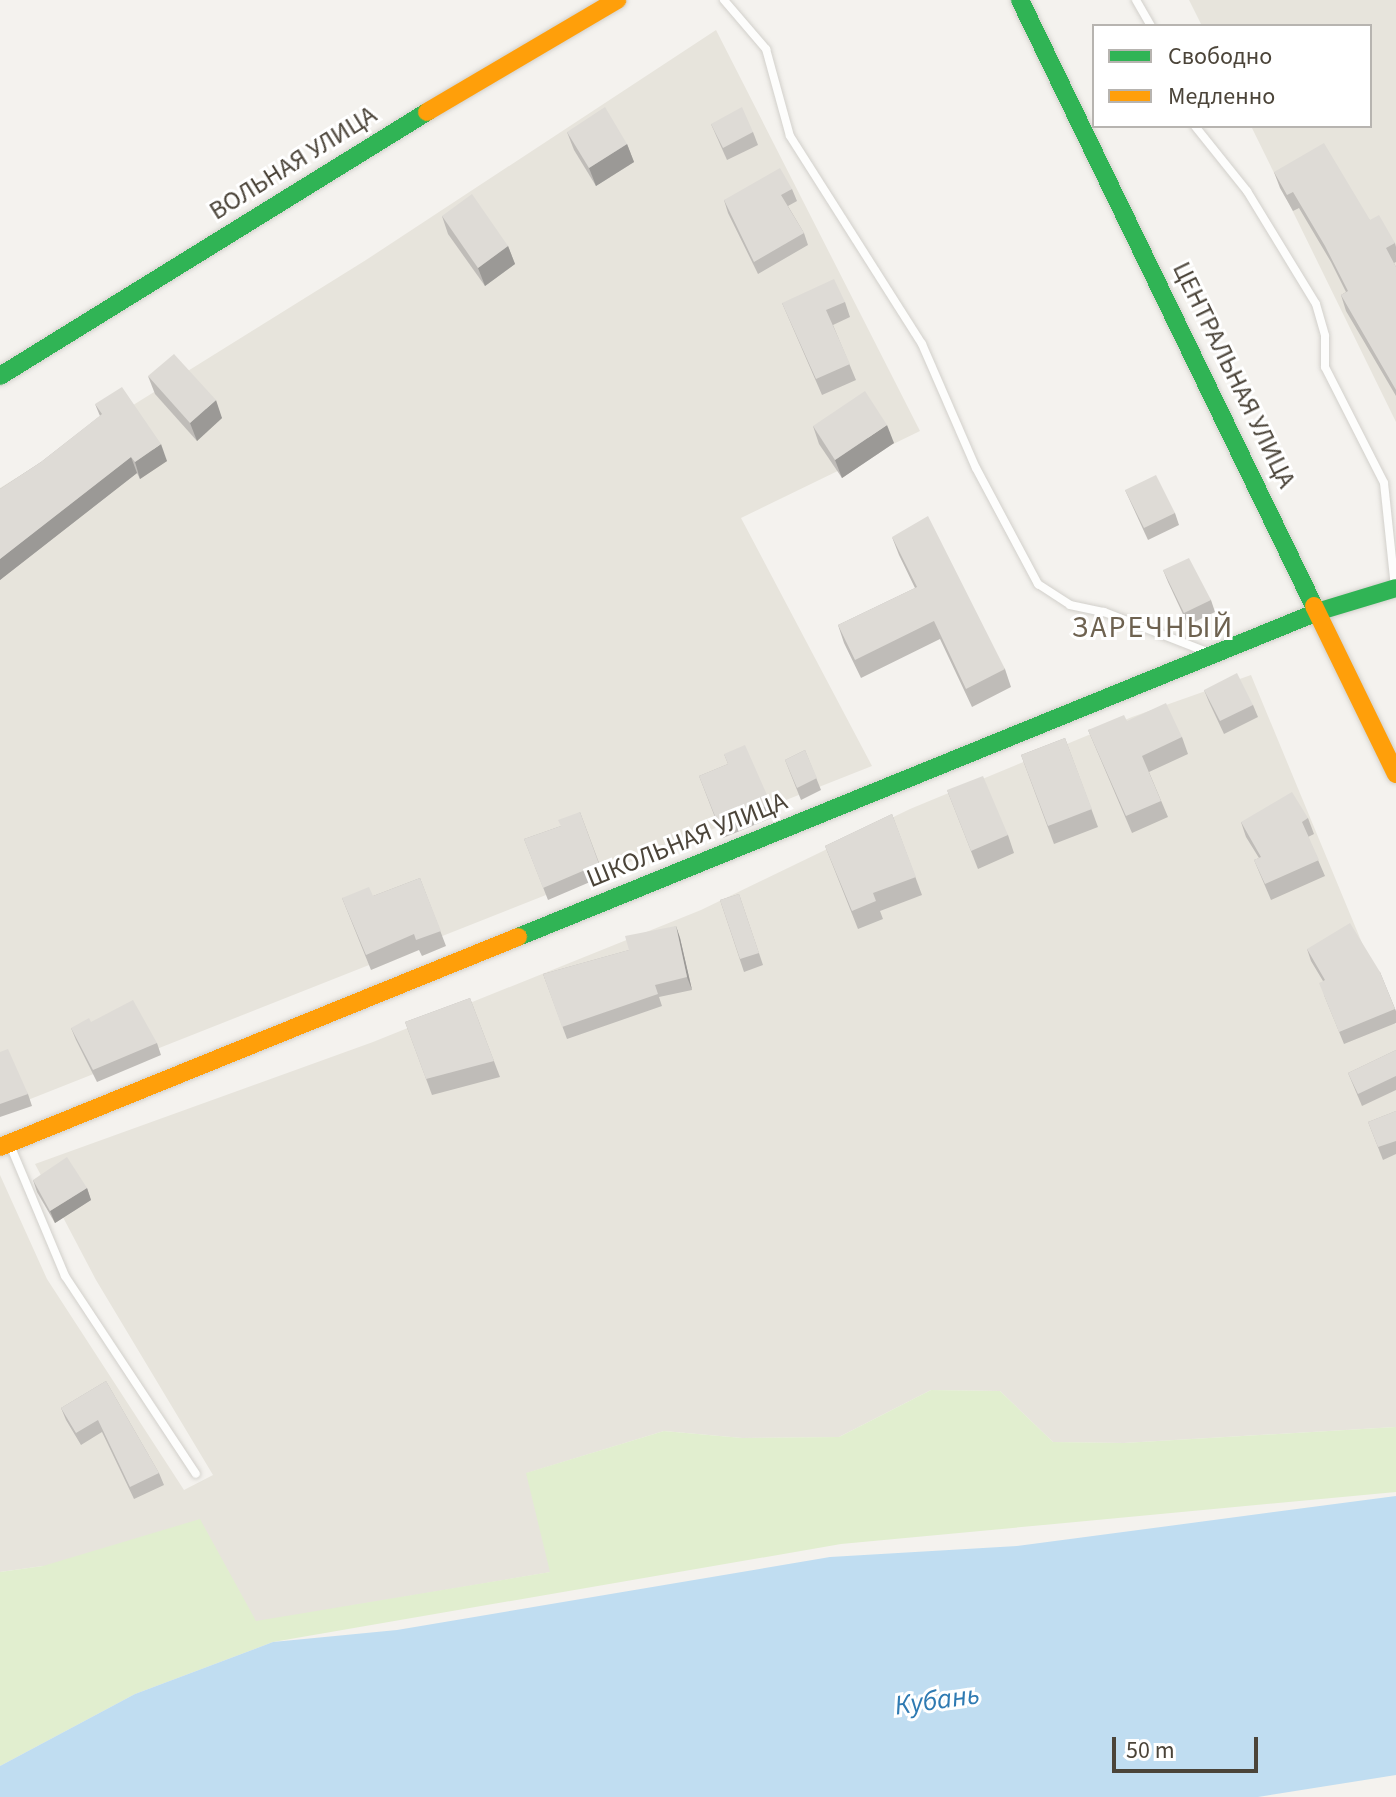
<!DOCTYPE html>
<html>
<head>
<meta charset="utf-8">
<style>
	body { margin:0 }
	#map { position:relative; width:1396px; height:1797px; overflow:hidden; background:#f4f2ee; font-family:"Source Sans 3",sans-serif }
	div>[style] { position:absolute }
	.residential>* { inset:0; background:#e7e4dc }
	.green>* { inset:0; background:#e1eecf }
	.water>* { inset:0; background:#c0ddf1 }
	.roads { filter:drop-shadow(0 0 2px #d2d0cb) drop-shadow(0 0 2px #d2d0cb) }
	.lane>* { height:8px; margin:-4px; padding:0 4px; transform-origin:4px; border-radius:4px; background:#fdfdfc }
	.fast>* { height:18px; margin:-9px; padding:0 9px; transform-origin:9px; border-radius:9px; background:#30b455 }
	.slow>* { height:18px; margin:-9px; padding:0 9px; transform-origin:9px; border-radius:9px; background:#ff9f0a }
	.wall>* { inset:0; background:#bfbcb8 }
	.shaded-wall>* { inset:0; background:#9b9996 }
	.building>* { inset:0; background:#dedbd6 }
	span { translate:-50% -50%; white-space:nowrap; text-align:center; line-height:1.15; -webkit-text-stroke:6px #fff; paint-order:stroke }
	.street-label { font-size:26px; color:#4b4439 }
	.water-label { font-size:28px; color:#2e7ab2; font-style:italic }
	.quarter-label { font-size:30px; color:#6e6250; letter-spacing:2px }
	.legend { position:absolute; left:1092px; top:24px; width:280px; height:104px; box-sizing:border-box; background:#fff; border:2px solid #b7b4b0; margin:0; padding:10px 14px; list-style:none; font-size:24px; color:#4b4439 }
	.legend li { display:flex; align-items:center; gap:16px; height:40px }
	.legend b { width:40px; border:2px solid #b7b4b0 }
	.scale { position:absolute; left:1112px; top:1737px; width:146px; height:36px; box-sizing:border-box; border:4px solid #4b4439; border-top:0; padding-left:10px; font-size:24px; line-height:28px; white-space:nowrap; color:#4b4439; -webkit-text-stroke:6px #fff; paint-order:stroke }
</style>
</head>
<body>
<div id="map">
	<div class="residential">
		<i style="clip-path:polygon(1189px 0,1396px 0,1396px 422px,1251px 126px,1370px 126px,1370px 26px,1202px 26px)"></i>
		<i style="clip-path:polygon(716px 30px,920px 431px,741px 518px,872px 766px,0 1111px,0 488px,366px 260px)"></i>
		<i style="clip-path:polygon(1251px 675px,1396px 1025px,1396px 1427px,1124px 1443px,1053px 1442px,1000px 1391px,931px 1390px,839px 1437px,742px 1438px,664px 1431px,527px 1473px,551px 1572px,256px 1622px,43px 1566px,0 1572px,0 1175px,47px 1279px,184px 1490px,213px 1475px,96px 1280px,35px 1164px,373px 1042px,701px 910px,910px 809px,1132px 717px)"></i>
	</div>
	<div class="green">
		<i style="clip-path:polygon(931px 1390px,1000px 1391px,1053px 1442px,1124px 1443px,1396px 1427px,1396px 1492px,841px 1544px,273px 1642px,135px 1694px,0 1766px,0 1572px,43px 1566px,200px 1519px,256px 1621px,550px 1572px,526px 1473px,664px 1431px,742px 1438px,839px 1437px)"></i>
	</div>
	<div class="water">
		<i style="clip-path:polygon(1396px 1496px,1396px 1775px,1258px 1797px,0 1797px,0 1766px,135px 1694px,273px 1642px,397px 1630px,830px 1557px,1017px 1546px)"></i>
	</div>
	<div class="roads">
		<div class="lane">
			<i style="left:724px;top:0;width:65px;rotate:49.4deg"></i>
			<i style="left:766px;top:49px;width:90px;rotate:74.6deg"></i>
			<i style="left:790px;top:136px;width:246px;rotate:57.6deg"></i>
			<i style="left:922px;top:344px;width:135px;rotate:66.5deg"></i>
			<i style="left:976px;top:468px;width:132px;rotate:61.9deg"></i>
			<i style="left:1038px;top:584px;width:38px;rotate:33deg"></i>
			<i style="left:1070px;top:605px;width:35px;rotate:12deg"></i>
			<i style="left:1104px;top:612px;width:110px;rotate:21.2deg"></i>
			<i style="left:1136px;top:0;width:30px;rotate:60deg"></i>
			<i style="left:1195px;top:126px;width:83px;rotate:51.3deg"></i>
			<i style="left:1247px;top:191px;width:132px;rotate:58.6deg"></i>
			<i style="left:1316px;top:304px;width:33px;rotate:74deg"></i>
			<i style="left:1325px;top:336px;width:31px;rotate:90deg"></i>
			<i style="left:1325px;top:367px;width:130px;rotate:63deg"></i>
			<i style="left:1384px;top:483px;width:105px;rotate:84deg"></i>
			<i style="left:10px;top:1145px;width:142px;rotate:67.2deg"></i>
			<i style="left:65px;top:1276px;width:237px;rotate:56.5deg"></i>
		</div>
		<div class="fast">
			<i style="left:1020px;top:0;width:674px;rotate:64.12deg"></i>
			<i style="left:0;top:376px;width:502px;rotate:-31.73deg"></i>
			<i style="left:518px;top:937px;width:866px;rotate:-22.12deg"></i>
			<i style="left:1320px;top:611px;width:79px;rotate:-16.8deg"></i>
		</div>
		<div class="slow">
			<i style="left:427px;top:112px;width:221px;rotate:-30.5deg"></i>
			<i style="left:1314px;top:606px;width:187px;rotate:64deg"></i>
			<i style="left:0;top:1147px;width:559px;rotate:-22.07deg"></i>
		</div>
	</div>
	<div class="wall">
		<i style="clip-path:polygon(711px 124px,753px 132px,758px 145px,727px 160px)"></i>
		<i style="clip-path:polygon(567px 132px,627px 144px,634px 162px,596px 186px,574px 150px)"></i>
		<i style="clip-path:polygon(1274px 172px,1370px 220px,1395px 243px,1396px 247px,1396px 262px,1394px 263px,1396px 267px,1396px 396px,1346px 311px,1341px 295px,1346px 292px,1331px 262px,1299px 208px,1293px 211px,1280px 188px)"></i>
		<i style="clip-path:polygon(792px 189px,797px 201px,788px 206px,804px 233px,808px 245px,758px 274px,728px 213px,724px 200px)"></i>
		<i style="clip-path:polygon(442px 216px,508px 246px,515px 264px,485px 286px,448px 234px)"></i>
		<i style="clip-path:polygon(845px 302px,850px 317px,833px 325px,856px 380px,822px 395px,782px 303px)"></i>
		<i style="clip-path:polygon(148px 376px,222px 418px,197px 441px,155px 394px)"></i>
		<i style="clip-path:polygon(95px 404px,167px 461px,140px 479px,137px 473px,0 580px,0 489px,41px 462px,100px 416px)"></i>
		<i style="clip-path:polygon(813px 426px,894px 443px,842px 478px,819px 444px)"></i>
		<i style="clip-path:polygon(1125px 490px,1175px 513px,1179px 525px,1148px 540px)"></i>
		<i style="clip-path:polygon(892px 537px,1005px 669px,1011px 687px,972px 707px,940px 639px,861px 678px,844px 643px,838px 625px,915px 588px,899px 555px)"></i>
		<i style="clip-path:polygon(1163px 570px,1211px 600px,1215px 612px,1188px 625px,1168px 582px)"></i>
		<i style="clip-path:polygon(1204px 690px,1253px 705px,1258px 717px,1224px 734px,1209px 702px)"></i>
		<i style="clip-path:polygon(1127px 721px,1182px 737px,1188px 754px,1149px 772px,1168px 817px,1132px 833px,1088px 730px)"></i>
		<i style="clip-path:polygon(1065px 738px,1098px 827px,1054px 844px,1021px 755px)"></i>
		<i style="clip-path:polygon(805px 750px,821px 790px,801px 800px,785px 760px)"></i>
		<i style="clip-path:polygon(724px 754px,771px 804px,776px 816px,723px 838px,699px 776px,728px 764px)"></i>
		<i style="clip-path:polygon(947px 790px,1008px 835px,1014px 853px,978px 869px)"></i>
		<i style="clip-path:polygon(580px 812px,604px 876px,548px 900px,524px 839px,561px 826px)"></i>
		<i style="clip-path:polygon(892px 814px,922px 895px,880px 911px,883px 919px,858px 929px,825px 846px)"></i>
		<i style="clip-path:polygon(1308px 818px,1314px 834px,1308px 837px,1325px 876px,1271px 900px,1254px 860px,1259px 858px,1246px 837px,1241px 822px)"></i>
		<i style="clip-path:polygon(420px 878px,446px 946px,422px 956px,419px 950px,371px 970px,342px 898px,373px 896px)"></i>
		<i style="clip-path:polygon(739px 894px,763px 965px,744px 972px,720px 900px)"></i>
		<i style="clip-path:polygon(676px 926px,680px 938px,692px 990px,659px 997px,662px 1006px,567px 1039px,543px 974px,629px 950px)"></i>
		<i style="clip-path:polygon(1307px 949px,1380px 972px,1396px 1011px,1396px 1023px,1344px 1044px,1324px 995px,1323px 981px,1311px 961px)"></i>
		<i style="clip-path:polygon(470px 998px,500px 1077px,432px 1095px,405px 1022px)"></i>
		<i style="clip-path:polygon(71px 1028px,157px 1043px,161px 1055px,97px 1082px,76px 1040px)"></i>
		<i style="clip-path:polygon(1396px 1050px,1396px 1090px,1362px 1106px,1348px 1073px)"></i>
		<i style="clip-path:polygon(0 1052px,28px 1094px,32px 1106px,0 1117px)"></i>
		<i style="clip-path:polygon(1396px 1111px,1396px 1154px,1383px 1160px,1368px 1122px)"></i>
		<i style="clip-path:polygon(33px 1180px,87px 1188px,91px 1200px,55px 1223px,37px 1192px)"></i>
		<i style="clip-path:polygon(106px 1381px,159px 1473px,164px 1485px,134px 1499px,102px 1432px,81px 1445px,66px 1420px,61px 1408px)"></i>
	</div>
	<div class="shaded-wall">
		<i style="clip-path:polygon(627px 144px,634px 162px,596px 186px,589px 168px)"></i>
		<i style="clip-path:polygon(508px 246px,515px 264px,485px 286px,478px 268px)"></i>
		<i style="clip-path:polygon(216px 400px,222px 418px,197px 441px,190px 423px)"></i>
		<i style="clip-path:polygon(887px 425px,894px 443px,842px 478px,835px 460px)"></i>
		<i style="clip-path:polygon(161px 444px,167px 461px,140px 479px,135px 462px)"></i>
		<i style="clip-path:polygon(131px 457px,137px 473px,0 580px,0 559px)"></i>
		<i style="clip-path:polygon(676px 926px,680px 938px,692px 990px,687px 977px)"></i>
		<i style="clip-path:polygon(87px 1188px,91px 1200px,55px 1223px,50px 1211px)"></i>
	</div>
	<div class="building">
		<i style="clip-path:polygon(605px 107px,627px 144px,589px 168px,567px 132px)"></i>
		<i style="clip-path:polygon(742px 107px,753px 132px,723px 148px,711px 124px)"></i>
		<i style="clip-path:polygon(1324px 143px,1370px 220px,1379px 215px,1395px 243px,1386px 248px,1396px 267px,1396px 390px,1341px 295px,1348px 291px,1325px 246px,1293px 192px,1287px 195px,1274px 172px)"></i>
		<i style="clip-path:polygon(780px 168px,792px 189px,781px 195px,804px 233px,754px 262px,724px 200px)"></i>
		<i style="clip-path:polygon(472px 194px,508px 246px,478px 268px,442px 216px)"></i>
		<i style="clip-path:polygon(834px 279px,845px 302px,826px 310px,850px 364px,816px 379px,782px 303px)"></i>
		<i style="clip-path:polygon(174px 354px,216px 400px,190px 423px,148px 376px)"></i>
		<i style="clip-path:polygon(122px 387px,161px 444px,135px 462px,131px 457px,0 559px,0 489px,41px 462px,102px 414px,95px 404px)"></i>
		<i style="clip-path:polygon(865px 391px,887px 425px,835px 460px,813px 426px)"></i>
		<i style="clip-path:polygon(1156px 475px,1175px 513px,1144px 528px,1125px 490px)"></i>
		<i style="clip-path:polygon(928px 516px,1005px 669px,966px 689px,934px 621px,855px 660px,838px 625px,917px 587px,892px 537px)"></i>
		<i style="clip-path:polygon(1189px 558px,1211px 600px,1184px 613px,1163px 570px)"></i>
		<i style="clip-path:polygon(1237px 673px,1253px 705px,1220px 721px,1204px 690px)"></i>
		<i style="clip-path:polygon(1166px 703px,1182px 737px,1142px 756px,1161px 801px,1126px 816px,1088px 730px,1124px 715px,1127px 721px)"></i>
		<i style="clip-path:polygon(1065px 738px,1092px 809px,1048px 826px,1021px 755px)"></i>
		<i style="clip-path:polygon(745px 745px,771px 804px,719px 826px,699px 776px,728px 764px,724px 754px)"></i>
		<i style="clip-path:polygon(805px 750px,817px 778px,797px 788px,785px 760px)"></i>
		<i style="clip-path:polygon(983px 776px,1008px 835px,971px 851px,947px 790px)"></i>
		<i style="clip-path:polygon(1292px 792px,1308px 818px,1302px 822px,1319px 860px,1265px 884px,1254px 860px,1261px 857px,1241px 822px)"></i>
		<i style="clip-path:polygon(580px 812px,599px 864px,543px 888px,524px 839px,561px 826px,558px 820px)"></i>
		<i style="clip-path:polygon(892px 814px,916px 877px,873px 893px,876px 901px,852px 911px,825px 846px)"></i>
		<i style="clip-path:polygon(420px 878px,441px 931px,416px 940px,414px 934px,366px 955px,342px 898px,369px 887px,373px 896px)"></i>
		<i style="clip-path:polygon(739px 894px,759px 953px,740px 959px,720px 900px)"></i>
		<i style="clip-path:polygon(1350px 923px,1380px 972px,1395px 1009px,1339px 1032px,1319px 983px,1325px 980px,1307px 949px)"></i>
		<i style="clip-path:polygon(676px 926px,687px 977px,655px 985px,658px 994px,562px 1027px,543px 974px,629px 950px,625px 936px)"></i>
		<i style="clip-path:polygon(470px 998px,494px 1061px,426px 1079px,405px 1022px)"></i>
		<i style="clip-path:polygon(133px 1000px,157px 1043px,93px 1070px,71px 1028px,89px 1018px,91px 1022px)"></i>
		<i style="clip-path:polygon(8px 1049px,28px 1094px,0 1104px,0 1052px)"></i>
		<i style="clip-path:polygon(1396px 1050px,1396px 1076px,1358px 1094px,1348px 1073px)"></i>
		<i style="clip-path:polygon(1396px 1111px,1396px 1141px,1378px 1147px,1368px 1122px)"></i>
		<i style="clip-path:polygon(67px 1157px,87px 1188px,50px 1211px,33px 1180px)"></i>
		<i style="clip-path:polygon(106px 1381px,159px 1473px,130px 1487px,98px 1420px,76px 1433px,61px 1408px)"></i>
	</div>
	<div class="street-label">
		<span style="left:293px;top:163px;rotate:-32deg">ВОЛЬНАЯ УЛИЦА</span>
		<span style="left:1234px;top:375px;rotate:64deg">ЦЕНТРАЛЬНАЯ УЛИЦА</span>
		<span style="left:687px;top:840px;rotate:-22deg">ШКОЛЬНАЯ УЛИЦА</span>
	</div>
	<div class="water-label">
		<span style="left:937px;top:1700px;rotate:-8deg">Кубань</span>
	</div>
	<div class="quarter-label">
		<span style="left:1153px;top:628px">ЗАРЕЧНЫЙ</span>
	</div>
	<ul class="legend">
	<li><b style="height:10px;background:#30b455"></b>Свободно</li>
	<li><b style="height:10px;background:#ff9f0a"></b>Медленно</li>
	</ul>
	<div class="scale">50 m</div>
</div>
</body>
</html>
